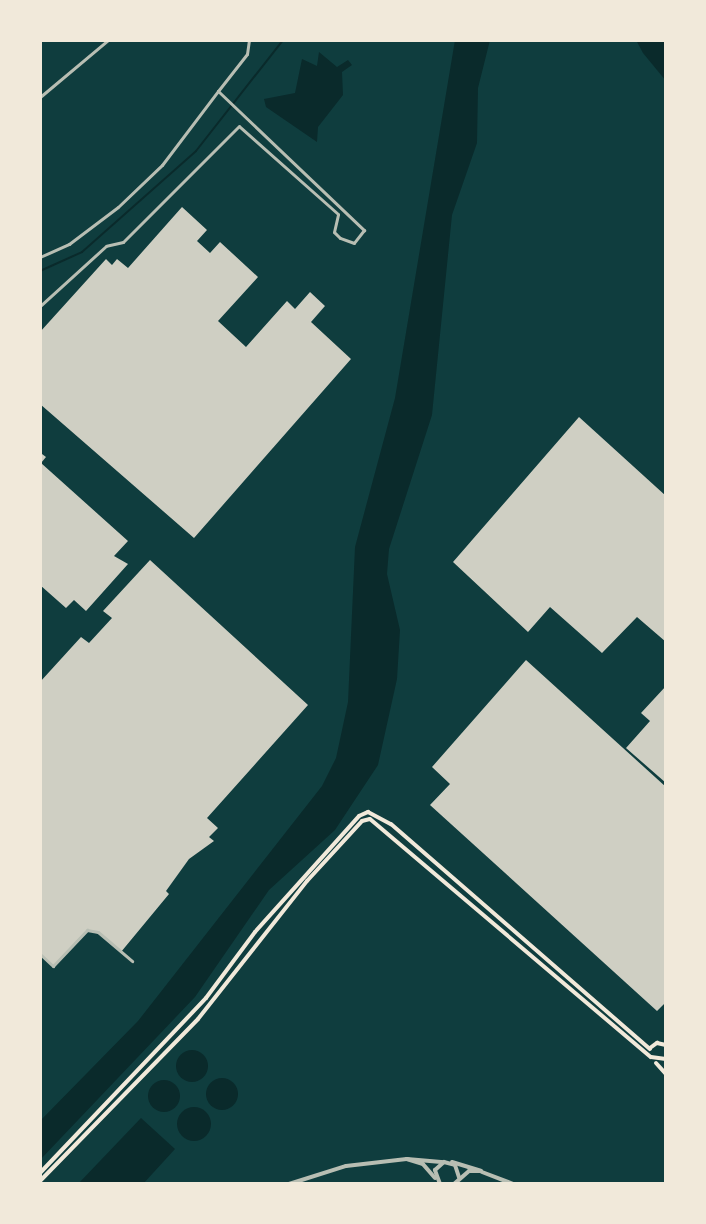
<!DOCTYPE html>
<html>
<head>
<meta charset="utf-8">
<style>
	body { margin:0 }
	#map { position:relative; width:706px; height:1224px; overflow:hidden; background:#0f3d3e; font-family:Georgia,serif }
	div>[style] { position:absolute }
	.water>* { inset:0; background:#0a2a2b }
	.round { border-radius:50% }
	.stream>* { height:2px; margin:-1px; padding:0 1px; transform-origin:1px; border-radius:1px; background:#0a2a2b }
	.building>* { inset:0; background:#cfcfc3 }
	.minor>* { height:3px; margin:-1.5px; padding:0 1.5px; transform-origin:1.5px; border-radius:1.5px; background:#b8beb3 }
	.tertiary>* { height:4px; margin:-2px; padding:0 2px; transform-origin:2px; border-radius:2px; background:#b8beb3 }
	.secondary>* { height:4px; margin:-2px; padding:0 2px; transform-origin:2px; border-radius:2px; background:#f1e9da }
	span { translate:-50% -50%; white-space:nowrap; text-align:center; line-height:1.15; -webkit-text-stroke:6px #f1e9da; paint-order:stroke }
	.frame { position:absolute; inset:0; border:42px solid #f1e9da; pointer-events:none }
</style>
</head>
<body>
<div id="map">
	<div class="water">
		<i style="clip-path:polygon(455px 40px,490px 40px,478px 88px,477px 143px,452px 215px,432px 415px,389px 549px,387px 574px,400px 630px,397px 679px,378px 765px,335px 830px,269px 890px,195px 997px,40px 1160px,40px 1121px,138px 1021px,322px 786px,336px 758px,348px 702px,355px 547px,395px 398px)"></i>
		<i style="clip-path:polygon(636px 40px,666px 40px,666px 81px,643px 53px)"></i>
		<i style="clip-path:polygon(319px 52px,337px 67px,348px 60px,352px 65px,342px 72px,343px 95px,318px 127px,317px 142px,266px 107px,264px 99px,295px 93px,302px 59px,317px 66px)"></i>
		<i class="round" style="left:176px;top:1050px;width:32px;height:32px"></i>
		<i class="round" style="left:206px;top:1078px;width:32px;height:32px"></i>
		<i class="round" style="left:148px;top:1080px;width:32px;height:32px"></i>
		<i class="round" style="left:177px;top:1107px;width:34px;height:34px"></i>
		<i style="clip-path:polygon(141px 1118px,175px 1149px,143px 1184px,78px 1184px)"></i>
	</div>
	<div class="stream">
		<i style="left:40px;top:271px;width:46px;rotate:-24.3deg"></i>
		<i style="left:82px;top:252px;width:152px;rotate:-41.5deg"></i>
		<i style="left:196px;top:151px;width:141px;rotate:-51.9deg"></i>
	</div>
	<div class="building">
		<i style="clip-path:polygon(182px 207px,207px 230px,197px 241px,210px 253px,220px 242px,258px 277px,218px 321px,246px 347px,287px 301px,295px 309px,310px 292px,325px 306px,311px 322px,351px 359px,194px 538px,40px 404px,40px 332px,106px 259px,112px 265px,117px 259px,128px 268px)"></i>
		<i style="clip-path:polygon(579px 417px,666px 496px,666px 642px,637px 617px,602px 653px,550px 607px,528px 632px,453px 562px)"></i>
		<i style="clip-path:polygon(42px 454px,46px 457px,41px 463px,128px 541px,114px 556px,128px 564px,86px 611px,74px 600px,66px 608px,40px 585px,40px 455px)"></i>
		<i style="clip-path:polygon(150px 560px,308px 705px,207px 818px,218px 828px,209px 837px,214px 841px,189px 859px,166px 891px,169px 894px,121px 952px,98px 932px,87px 930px,53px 966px,40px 954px,40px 682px,81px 637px,89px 643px,112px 618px,103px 611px)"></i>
		<i style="clip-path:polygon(526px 660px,666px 787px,666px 1002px,657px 1011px,430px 805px,450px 784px,432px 767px)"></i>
		<i style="clip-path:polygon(666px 686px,666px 783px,626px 748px,650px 721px,641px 713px)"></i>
	</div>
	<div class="minor">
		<i style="left:218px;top:91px;width:47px;rotate:-51.9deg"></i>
		<i style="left:247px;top:54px;width:14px;rotate:-82deg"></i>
		<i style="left:40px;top:97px;width:89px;rotate:-40deg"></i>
		<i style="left:40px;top:257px;width:32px;rotate:-24deg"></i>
		<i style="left:69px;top:244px;width:61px;rotate:-37.1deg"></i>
		<i style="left:118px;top:207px;width:61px;rotate:-43.7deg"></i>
		<i style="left:162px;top:165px;width:93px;rotate:-52.9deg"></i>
		<i style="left:218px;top:91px;width:202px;rotate:43.6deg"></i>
		<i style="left:364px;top:230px;width:16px;rotate:128deg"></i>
		<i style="left:354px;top:243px;width:15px;rotate:-160deg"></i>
		<i style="left:340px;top:238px;width:8px;rotate:-135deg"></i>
		<i style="left:334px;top:232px;width:18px;rotate:-77deg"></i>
		<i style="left:338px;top:214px;width:132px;rotate:-138.4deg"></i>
		<i style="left:239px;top:126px;width:164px;rotate:135deg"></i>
		<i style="left:123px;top:242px;width:17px;rotate:167deg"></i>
		<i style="left:106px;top:246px;width:89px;rotate:137.7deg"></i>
		<i style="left:40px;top:954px;width:18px;rotate:43deg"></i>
		<i style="left:53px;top:966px;width:50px;rotate:-46.6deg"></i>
		<i style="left:87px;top:930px;width:11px;rotate:10deg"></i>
		<i style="left:98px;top:932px;width:45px;rotate:40.5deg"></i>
	</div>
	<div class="tertiary">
		<i style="left:452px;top:1162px;width:30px;rotate:17deg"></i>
		<i style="left:481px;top:1171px;width:12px;rotate:180deg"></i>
		<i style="left:469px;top:1171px;width:20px;rotate:139deg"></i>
		<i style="left:482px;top:1172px;width:33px;rotate:21deg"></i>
		<i style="left:435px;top:1178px;width:18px;rotate:-131deg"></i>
		<i style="left:423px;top:1164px;width:17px;rotate:-163deg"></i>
		<i style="left:407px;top:1159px;width:37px;rotate:5deg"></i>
		<i style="left:289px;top:1184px;width:60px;rotate:-17.5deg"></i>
		<i style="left:346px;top:1166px;width:61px;rotate:-6.5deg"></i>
		<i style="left:440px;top:1184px;width:15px;rotate:-110deg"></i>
		<i style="left:435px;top:1170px;width:12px;rotate:-42deg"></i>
		<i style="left:444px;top:1162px;width:11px;rotate:15deg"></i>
		<i style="left:455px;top:1165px;width:13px;rotate:72deg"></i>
	</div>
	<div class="secondary">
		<i style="left:650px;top:1048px;width:9px;rotate:-36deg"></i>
		<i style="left:657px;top:1043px;width:9px;rotate:13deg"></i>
		<i style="left:651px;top:1057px;width:15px;rotate:8deg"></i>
		<i style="left:656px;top:1063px;width:15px;rotate:48deg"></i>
		<i style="left:40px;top:1173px;width:241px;rotate:-46.5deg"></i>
		<i style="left:206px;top:998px;width:82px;rotate:-53.4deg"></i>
		<i style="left:255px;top:932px;width:156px;rotate:-48.1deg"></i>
		<i style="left:359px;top:816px;width:10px;rotate:-24deg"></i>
		<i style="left:368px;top:812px;width:26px;rotate:28deg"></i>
		<i style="left:391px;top:824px;width:343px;rotate:41deg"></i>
		<i style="left:40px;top:1181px;width:226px;rotate:-45.7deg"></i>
		<i style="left:198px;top:1019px;width:176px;rotate:-51.7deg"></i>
		<i style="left:307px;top:881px;width:81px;rotate:-47.5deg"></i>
		<i style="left:362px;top:821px;width:8px;rotate:-14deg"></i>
		<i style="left:370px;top:819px;width:368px;rotate:40.3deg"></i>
	</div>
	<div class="frame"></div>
</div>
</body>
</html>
